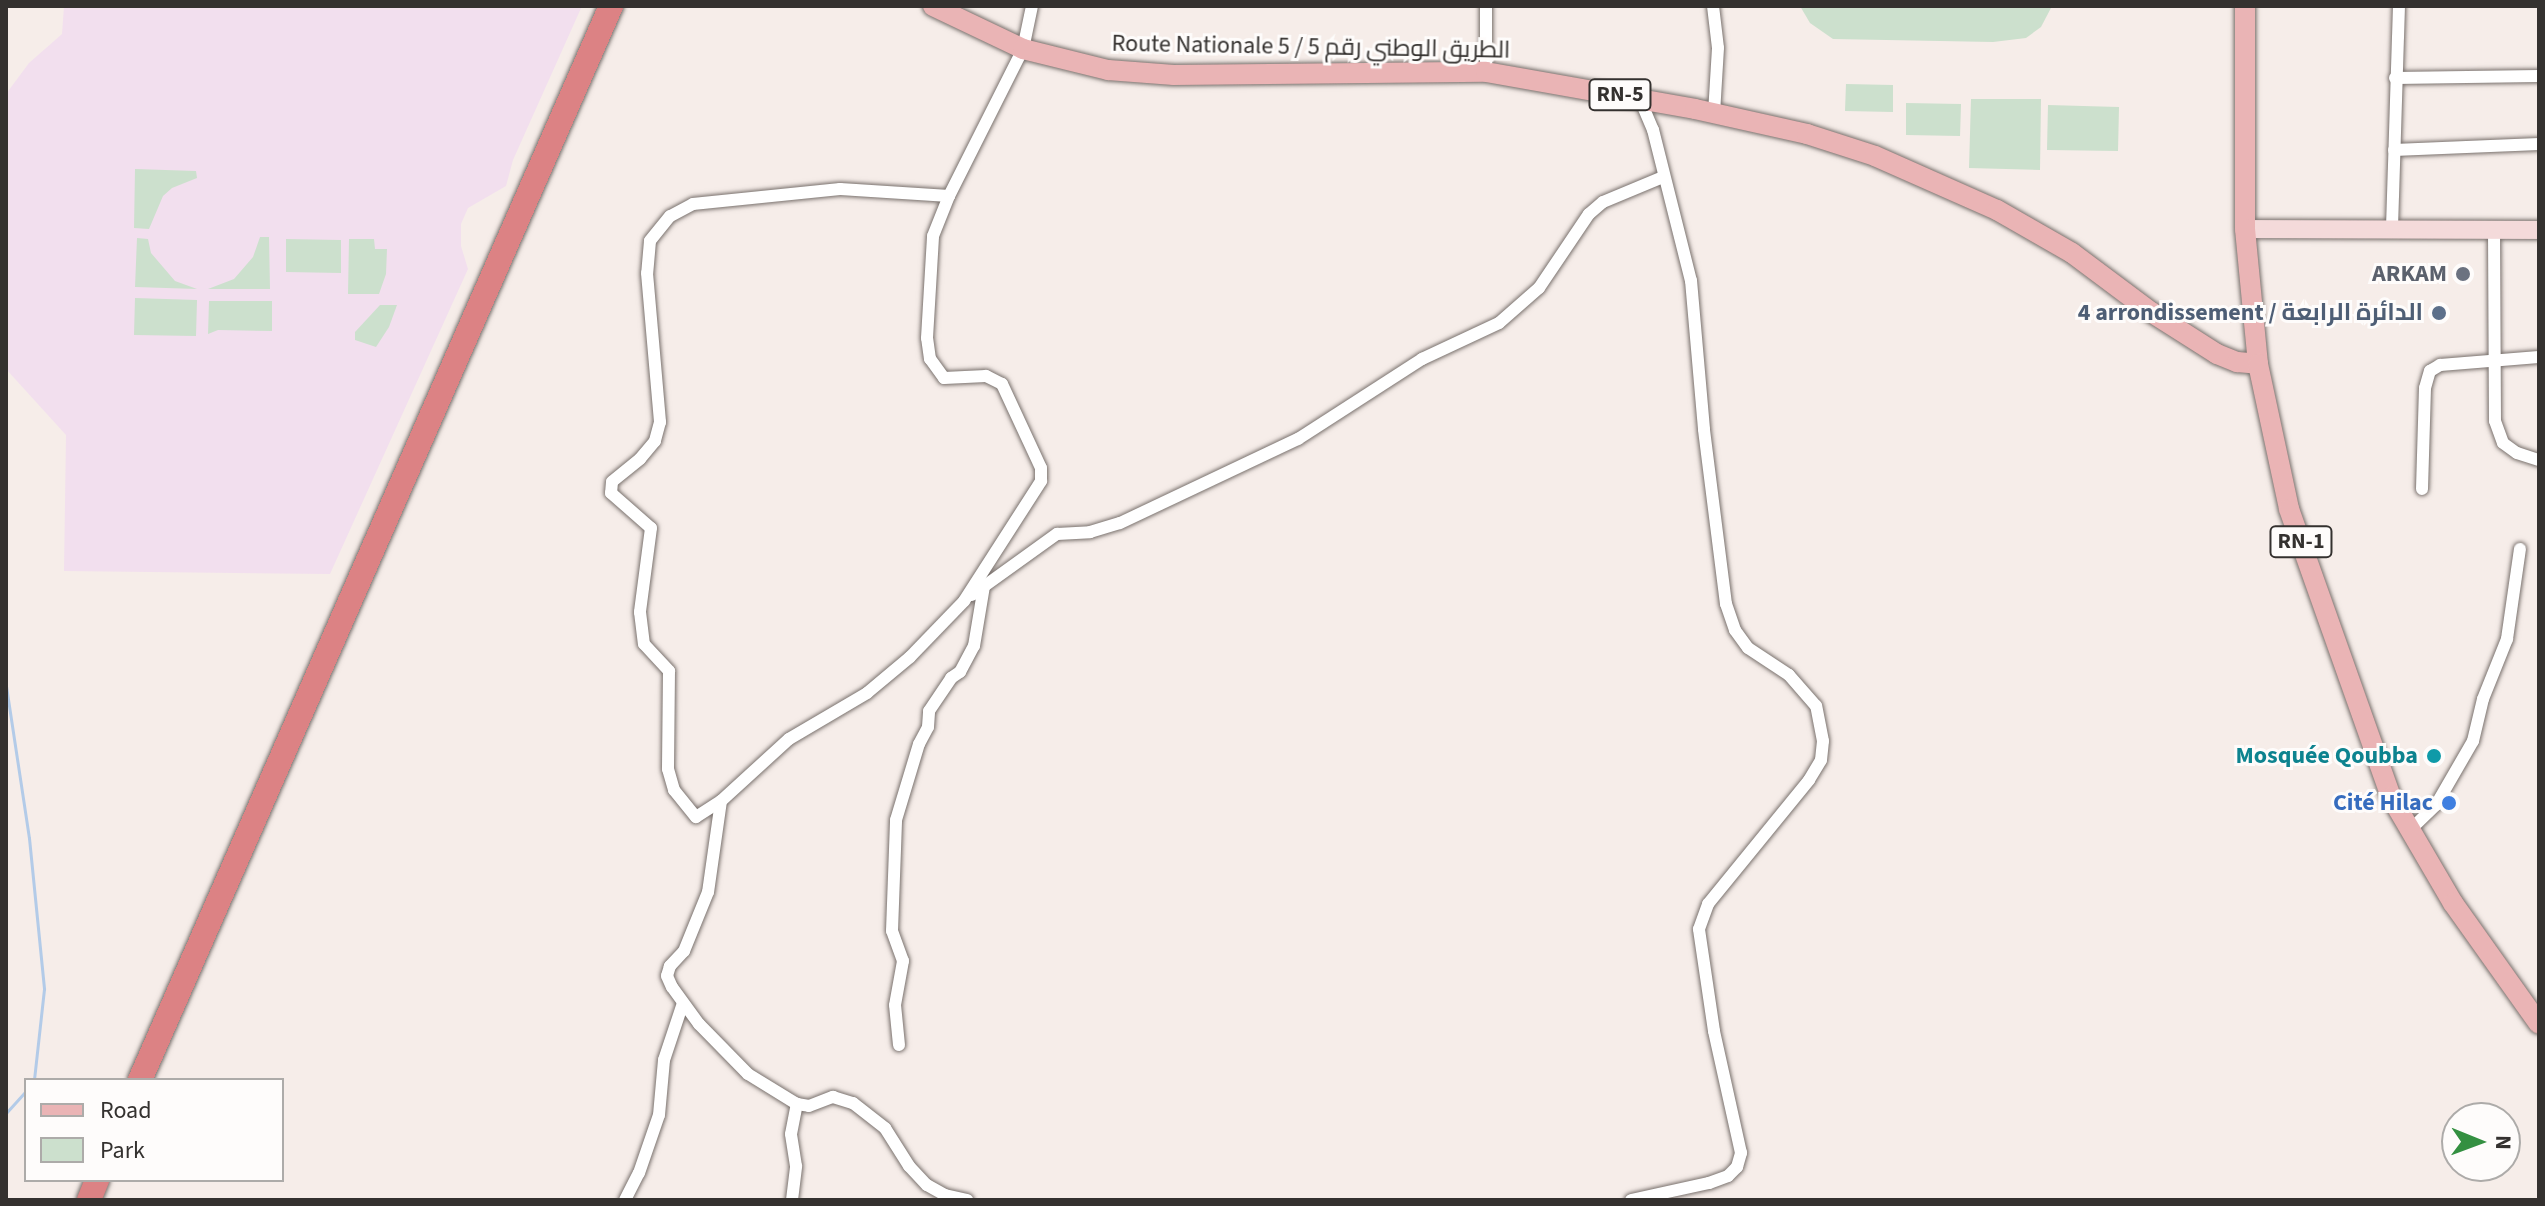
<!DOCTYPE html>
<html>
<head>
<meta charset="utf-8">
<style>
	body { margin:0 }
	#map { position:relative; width:2545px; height:1206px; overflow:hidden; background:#f6ede9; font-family:"Source Sans 3",Cairo,sans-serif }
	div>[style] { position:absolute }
	.education>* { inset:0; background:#f2dfee }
	.green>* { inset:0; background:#cce0cd }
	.stream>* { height:3px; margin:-1.5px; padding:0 1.5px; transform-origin:1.5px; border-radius:1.5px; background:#b3cbe8 }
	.roads { filter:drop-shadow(0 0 2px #79716d) drop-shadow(0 0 2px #79716d) }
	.street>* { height:12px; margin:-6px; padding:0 6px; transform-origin:6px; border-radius:6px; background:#fff }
	.secondary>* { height:18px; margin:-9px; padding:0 9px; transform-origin:9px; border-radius:9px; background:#f4dada }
	.primary>* { height:20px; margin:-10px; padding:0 10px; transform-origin:10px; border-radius:10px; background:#eab4b5 }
	.highway>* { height:24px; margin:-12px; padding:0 12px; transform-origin:12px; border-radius:12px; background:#dc8284 }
	.dots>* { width:22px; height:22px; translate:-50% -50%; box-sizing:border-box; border:4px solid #fefcfb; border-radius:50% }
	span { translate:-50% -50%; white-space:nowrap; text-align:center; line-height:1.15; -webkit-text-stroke:6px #fefcfb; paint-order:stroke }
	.shield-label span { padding:2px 6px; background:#fefcfb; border:2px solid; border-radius:6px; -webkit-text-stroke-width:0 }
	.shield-label { font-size:22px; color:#34312f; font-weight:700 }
	.street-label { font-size:24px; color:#34312f }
	.worship-label { font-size:24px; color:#5b616d; font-weight:700 }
	.right { translate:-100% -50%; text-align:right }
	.service-label { font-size:24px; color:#4e5e75; font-weight:700 }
	.culture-label { font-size:24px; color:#0d838f; font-weight:700 }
	.shop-label { font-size:24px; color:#366cbe; font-weight:700 }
	.frame { position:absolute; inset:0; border:8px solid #34312f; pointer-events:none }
	.legend { position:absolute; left:24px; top:1078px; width:260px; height:104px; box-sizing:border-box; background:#fefcfb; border:2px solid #adaba9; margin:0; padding:10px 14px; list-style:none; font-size:24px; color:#34312f }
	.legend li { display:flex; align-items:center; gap:16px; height:40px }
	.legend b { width:40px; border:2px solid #adaba9 }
	.north { position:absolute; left:2441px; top:1102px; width:80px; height:80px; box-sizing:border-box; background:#fefcfb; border:2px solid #adaba9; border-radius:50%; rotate:91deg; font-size:22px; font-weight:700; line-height:32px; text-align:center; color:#34312f }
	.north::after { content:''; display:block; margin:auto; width:28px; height:36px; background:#349041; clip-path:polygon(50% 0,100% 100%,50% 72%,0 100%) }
</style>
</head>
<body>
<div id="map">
	<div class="education">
		<i style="clip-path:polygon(64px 6px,582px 6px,513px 160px,506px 186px,468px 208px,461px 224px,461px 246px,468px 269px,330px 574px,64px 571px,66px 435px,6px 369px,6px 94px,29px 63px,62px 34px)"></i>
	</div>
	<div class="green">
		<i style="clip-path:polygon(1800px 6px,2052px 6px,2041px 27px,2026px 38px,1993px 42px,1833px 39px,1810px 23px)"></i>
		<i style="clip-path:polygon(1846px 84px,1893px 85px,1893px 112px,1845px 111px)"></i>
		<i style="clip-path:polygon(1971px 99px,2041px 99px,2040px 170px,1969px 168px)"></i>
		<i style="clip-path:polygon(1906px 103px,1961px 104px,1960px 136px,1906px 135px)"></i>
		<i style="clip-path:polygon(2048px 105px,2119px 107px,2118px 151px,2047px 150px)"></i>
		<i style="clip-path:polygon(135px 169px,196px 171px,197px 178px,172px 188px,163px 196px,149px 229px,134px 228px)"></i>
		<i style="clip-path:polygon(260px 237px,269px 237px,270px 289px,208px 289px,234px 279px,253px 257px)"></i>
		<i style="clip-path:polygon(137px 238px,148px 239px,151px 253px,175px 281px,197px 289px,135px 287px)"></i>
		<i style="clip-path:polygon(286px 239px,341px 240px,341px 273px,286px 272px)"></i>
		<i style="clip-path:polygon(349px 239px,374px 239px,375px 249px,387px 249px,386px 274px,379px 294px,348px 294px)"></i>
		<i style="clip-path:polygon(135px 298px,197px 300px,196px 336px,134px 335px)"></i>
		<i style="clip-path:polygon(209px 301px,272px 301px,272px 331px,218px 330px,208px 334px)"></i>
		<i style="clip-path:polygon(380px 305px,397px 305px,389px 327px,376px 347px,355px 340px,355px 332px)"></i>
	</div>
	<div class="stream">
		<i style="left:6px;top:686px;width:154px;rotate:81.4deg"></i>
		<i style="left:29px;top:838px;width:152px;rotate:84.3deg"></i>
		<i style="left:44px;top:989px;width:92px;rotate:96.3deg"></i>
		<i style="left:6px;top:1113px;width:30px;rotate:-48deg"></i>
	</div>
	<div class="roads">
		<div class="street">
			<i style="left:1486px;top:6px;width:66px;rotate:90deg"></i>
			<i style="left:1713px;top:6px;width:42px;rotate:83.2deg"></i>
			<i style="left:1718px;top:48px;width:65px;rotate:93.5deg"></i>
			<i style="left:2395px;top:78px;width:144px;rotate:-0.8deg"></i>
			<i style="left:2394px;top:150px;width:145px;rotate:-2.4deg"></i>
			<i style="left:949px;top:196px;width:109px;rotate:-176.3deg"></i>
			<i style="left:840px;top:189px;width:148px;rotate:174.2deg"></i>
			<i style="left:693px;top:204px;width:26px;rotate:152deg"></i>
			<i style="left:670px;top:216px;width:32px;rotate:129deg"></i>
			<i style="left:650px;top:241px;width:32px;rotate:95deg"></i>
			<i style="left:647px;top:273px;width:150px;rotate:85deg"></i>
			<i style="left:660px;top:422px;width:20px;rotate:105deg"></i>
			<i style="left:655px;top:441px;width:23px;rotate:130deg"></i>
			<i style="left:640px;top:459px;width:36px;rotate:141deg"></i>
			<i style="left:612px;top:482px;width:11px;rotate:95deg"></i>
			<i style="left:611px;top:493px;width:53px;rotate:41.2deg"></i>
			<i style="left:651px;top:528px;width:85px;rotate:97.5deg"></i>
			<i style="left:640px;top:612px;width:32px;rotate:83deg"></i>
			<i style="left:644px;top:644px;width:37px;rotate:47deg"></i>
			<i style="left:669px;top:671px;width:98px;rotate:90.6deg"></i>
			<i style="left:668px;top:769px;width:22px;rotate:74deg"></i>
			<i style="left:674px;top:790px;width:35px;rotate:51deg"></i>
			<i style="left:696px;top:817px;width:30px;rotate:-33deg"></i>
			<i style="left:721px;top:801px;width:92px;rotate:-42.4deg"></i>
			<i style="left:789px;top:739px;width:91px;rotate:-30.5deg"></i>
			<i style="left:867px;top:693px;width:56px;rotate:-39.9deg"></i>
			<i style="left:910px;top:657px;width:78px;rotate:-46deg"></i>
			<i style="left:964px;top:601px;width:143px;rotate:-57.3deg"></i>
			<i style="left:1041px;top:481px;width:13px;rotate:-90deg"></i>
			<i style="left:1041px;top:468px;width:93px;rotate:-114.9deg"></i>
			<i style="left:1002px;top:384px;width:18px;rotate:-153deg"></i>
			<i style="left:986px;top:376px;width:42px;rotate:177.3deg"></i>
			<i style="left:944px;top:378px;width:24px;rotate:-126deg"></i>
			<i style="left:930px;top:359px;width:21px;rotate:-98deg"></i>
			<i style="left:927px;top:338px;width:102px;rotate:-86.6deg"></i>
			<i style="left:933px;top:236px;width:43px;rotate:-68.2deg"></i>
			<i style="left:949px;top:196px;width:165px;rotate:-63.3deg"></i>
			<i style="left:1023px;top:49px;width:44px;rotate:-78.2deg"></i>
			<i style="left:2392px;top:228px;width:222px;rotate:-88.2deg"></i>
			<i style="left:2494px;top:231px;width:190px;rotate:89.7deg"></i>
			<i style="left:2495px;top:421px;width:23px;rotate:70deg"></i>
			<i style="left:2503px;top:443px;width:17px;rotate:36deg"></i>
			<i style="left:2517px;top:453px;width:23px;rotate:18deg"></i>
			<i style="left:2422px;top:489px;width:101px;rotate:-88.3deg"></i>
			<i style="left:2425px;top:388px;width:18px;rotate:-74deg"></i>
			<i style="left:2430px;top:371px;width:12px;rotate:-31deg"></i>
			<i style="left:2440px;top:365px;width:99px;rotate:-4.6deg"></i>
			<i style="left:972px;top:595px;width:105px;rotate:-35.7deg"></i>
			<i style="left:1057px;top:534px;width:33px;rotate:-3deg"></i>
			<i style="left:1090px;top:532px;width:31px;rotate:-17deg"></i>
			<i style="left:1120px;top:523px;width:197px;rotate:-25.3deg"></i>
			<i style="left:1298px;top:439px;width:148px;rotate:-32.8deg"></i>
			<i style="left:1422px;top:359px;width:85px;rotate:-25.1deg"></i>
			<i style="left:1499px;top:323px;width:53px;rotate:-41.2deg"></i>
			<i style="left:1539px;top:288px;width:89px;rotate:-56deg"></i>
			<i style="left:1589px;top:214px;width:18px;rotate:-41deg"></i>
			<i style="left:1603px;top:202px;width:65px;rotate:-22.6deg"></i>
			<i style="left:721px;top:801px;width:92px;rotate:98.1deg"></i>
			<i style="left:708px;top:892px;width:64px;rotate:112.1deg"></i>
			<i style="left:684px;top:951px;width:21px;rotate:133deg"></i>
			<i style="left:670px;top:966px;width:10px;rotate:107deg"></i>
			<i style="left:667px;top:976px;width:12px;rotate:66deg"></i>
			<i style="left:672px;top:987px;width:46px;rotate:53.9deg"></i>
			<i style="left:699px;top:1024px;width:70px;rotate:45.6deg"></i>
			<i style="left:748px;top:1074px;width:57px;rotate:31.5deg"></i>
			<i style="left:797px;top:1104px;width:12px;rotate:9deg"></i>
			<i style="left:809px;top:1106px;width:26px;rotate:-21deg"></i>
			<i style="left:833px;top:1097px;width:21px;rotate:17deg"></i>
			<i style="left:853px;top:1103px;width:41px;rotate:38deg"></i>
			<i style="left:885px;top:1128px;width:45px;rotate:57.7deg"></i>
			<i style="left:909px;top:1166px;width:26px;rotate:47deg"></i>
			<i style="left:927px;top:1185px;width:21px;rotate:29deg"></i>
			<i style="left:945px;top:1195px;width:23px;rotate:13deg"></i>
			<i style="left:2410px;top:830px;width:36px;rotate:-44deg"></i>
			<i style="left:2436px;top:805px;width:74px;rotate:-60deg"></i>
			<i style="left:2473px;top:741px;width:43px;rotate:-76.6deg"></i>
			<i style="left:2483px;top:699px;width:65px;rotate:-68.2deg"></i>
			<i style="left:2507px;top:639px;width:91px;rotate:-81.8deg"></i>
			<i style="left:899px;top:1045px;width:40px;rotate:-95.7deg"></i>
			<i style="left:895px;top:1005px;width:45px;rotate:-79.7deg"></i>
			<i style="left:903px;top:961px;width:32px;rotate:-110deg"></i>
			<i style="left:892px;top:931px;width:111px;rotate:-87.9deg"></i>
			<i style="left:896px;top:820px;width:79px;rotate:-73.2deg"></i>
			<i style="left:919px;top:744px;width:19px;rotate:-62deg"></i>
			<i style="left:928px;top:727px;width:16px;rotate:-86deg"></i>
			<i style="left:929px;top:711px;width:40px;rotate:-56deg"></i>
			<i style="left:951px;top:678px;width:11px;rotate:-34deg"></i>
			<i style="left:960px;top:672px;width:30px;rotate:-62deg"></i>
			<i style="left:974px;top:646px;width:61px;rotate:-80.5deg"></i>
			<i style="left:625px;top:1200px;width:30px;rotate:-63deg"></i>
			<i style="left:639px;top:1173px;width:61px;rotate:-71deg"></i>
			<i style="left:659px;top:1115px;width:55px;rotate:-84.8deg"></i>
			<i style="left:664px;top:1060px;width:60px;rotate:-71.6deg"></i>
			<i style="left:792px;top:1200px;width:34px;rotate:-83deg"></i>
			<i style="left:796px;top:1166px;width:32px;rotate:-99deg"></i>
			<i style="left:791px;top:1134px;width:31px;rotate:-79deg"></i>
			<i style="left:1631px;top:1200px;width:80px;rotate:-12.3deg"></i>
			<i style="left:1709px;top:1183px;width:20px;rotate:-20deg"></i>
			<i style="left:1728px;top:1176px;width:13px;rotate:-45deg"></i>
			<i style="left:1737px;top:1167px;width:15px;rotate:-74deg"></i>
			<i style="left:1741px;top:1153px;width:125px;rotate:-102.5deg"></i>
			<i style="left:1714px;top:1031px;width:103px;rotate:-98.4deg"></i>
			<i style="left:1699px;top:929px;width:27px;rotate:-70deg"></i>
			<i style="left:1708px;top:904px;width:160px;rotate:-50.8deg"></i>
			<i style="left:1809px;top:780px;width:23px;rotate:-59deg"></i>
			<i style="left:1821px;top:760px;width:19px;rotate:-84deg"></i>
			<i style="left:1823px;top:741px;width:36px;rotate:-101deg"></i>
			<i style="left:1816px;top:706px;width:41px;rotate:-131.1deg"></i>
			<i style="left:1789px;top:675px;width:49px;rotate:-146.6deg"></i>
			<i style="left:1748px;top:648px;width:22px;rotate:-126deg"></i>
			<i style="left:1735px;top:630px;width:28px;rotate:-109deg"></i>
			<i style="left:1726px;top:604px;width:176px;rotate:-97.2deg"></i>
			<i style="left:1704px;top:429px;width:149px;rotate:-95deg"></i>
			<i style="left:1691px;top:281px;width:156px;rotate:-104.1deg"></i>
			<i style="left:1653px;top:130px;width:34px;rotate:-113deg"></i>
		</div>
		<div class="secondary">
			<i style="left:2245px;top:229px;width:294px;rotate:0.2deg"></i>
		</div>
		<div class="primary">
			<i style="left:933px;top:6px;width:100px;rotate:25.5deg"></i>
			<i style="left:1023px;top:49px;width:88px;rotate:13.9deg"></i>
			<i style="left:1108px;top:70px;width:66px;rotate:4.3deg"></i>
			<i style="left:1174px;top:75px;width:312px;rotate:-0.6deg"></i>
			<i style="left:1486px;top:72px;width:212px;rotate:10deg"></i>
			<i style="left:1695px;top:109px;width:115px;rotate:12.6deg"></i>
			<i style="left:1807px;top:134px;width:71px;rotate:17.9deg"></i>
			<i style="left:1875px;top:156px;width:133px;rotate:23.9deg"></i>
			<i style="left:1997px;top:210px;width:86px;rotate:29.8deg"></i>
			<i style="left:2072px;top:253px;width:99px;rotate:36.8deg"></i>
			<i style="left:2151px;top:312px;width:78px;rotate:32.5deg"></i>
			<i style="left:2217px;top:354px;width:22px;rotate:22deg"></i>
			<i style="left:2237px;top:362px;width:21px;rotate:5deg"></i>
			<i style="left:2245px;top:6px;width:223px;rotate:90deg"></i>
			<i style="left:2245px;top:229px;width:136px;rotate:84.5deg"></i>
			<i style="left:2258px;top:364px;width:148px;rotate:77.9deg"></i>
			<i style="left:2289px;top:509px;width:306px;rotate:70.5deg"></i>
			<i style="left:2391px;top:797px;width:123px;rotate:59.7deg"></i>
			<i style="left:2453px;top:903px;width:148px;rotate:54.6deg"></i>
		</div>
		<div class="highway">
			<i style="left:140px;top:1080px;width:1173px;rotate:-66.32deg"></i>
			<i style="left:89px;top:1200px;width:22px;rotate:-68deg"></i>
		</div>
	</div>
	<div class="dots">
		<i style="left:2463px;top:274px;background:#6b7280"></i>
		<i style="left:2439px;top:313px;background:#5c6f8a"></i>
		<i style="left:2434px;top:756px;background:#0f9aa8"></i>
		<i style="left:2449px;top:803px;background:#3f7fe0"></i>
	</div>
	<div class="shield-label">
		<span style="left:1620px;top:95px">RN-5</span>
		<span style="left:2301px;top:542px">RN-1</span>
	</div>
	<div class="street-label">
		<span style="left:1311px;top:47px;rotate:1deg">Route Nationale 5 / الطريق الوطني رقم 5</span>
	</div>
	<div class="worship-label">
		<span class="right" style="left:2447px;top:274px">ARKAM</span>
	</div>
	<div class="service-label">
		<span class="right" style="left:2423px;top:313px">4 arrondissement / الدائرة الرابعة</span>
	</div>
	<div class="culture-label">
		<span class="right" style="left:2418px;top:756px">Mosquée Qoubba</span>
	</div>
	<div class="shop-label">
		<span class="right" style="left:2433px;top:803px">Cité Hilac</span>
	</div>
	<div class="frame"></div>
	<ul class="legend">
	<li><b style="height:10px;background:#eab4b5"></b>Road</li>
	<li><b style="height:22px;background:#cce0cd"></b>Park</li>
	</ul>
	<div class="north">N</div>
</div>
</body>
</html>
